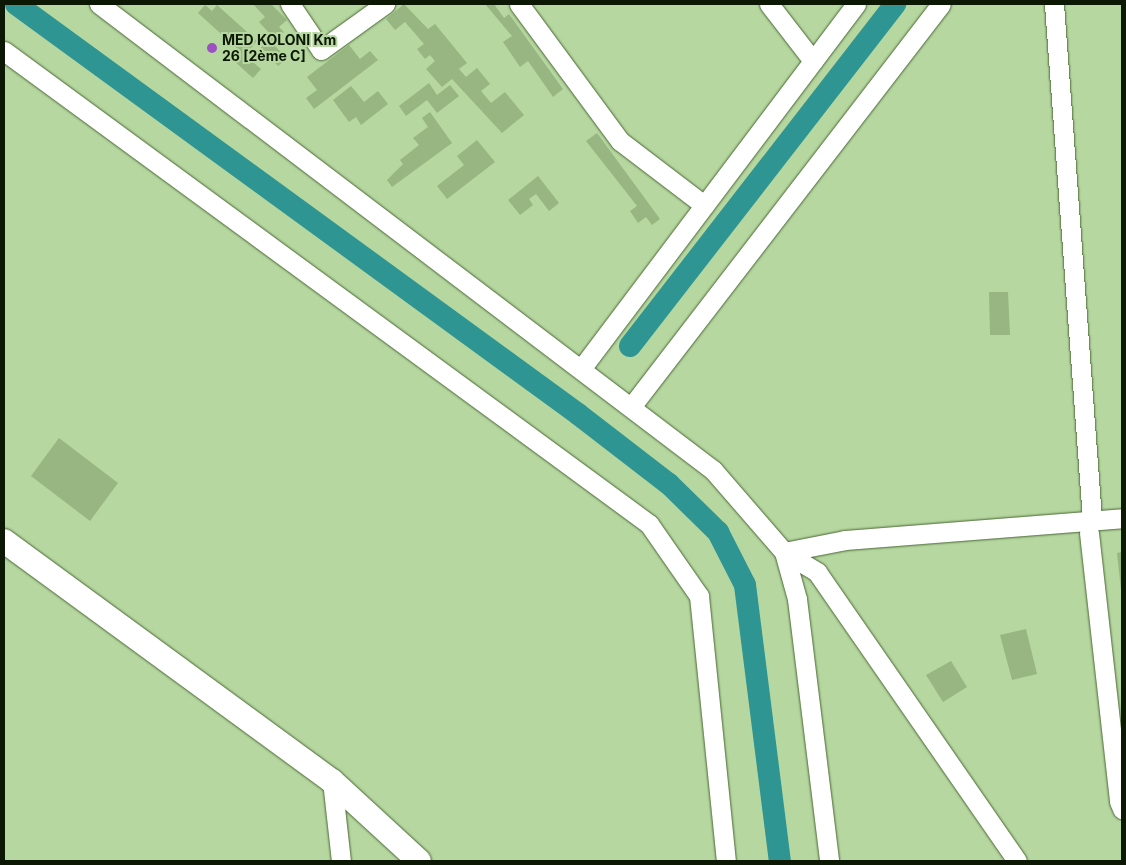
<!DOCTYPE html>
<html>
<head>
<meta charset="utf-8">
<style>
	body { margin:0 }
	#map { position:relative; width:1126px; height:865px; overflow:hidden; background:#b6d7a0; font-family:Inter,sans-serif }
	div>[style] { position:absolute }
	.canal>* { height:22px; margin:-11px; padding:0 11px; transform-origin:11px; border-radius:11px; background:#2e9592 }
	.building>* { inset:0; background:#97b681 }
	.roads { filter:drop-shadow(0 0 1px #4a6735) drop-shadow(0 0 1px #4a6735) }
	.minor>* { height:19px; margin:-9.5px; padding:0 9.5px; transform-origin:9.5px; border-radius:9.5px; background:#fff }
	.tertiary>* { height:24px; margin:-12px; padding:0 12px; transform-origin:12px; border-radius:12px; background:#fff }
	.dots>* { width:14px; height:14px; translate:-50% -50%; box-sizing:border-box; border:2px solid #b6d7a0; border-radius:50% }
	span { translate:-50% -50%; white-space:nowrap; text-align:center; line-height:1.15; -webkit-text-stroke:4px #b6d7a0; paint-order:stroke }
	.poi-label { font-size:14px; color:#0c1704; font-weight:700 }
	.left { translate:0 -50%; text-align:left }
	.frame { position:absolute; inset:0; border:5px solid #0c1704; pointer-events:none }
</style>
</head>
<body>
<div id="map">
	<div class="canal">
		<i style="left:16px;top:4px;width:696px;rotate:36.11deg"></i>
		<i style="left:578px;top:414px;width:115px;rotate:37.6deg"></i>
		<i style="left:669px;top:484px;width:69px;rotate:44.4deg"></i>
		<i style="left:718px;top:532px;width:59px;rotate:63deg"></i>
		<i style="left:745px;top:585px;width:278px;rotate:82.8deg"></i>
		<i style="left:630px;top:346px;width:433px;rotate:-52.2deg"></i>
	</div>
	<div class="building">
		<i style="clip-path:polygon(253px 4px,271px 4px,287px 20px,279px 27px,284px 32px,272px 43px,287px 58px,278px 66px,259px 45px,270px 34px,259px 22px,265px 17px)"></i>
		<i style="clip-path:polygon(404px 4px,428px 29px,435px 24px,467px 63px,459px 69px,466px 77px,477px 68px,490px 84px,481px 91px,491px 103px,505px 92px,524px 115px,502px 133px,452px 79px,442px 87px,426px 69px,435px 61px,430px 55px,425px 59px,417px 49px,424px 44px,405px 22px,395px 30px,386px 19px)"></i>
		<i style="clip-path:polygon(485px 4px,494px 4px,504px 18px,509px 14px,563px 89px,553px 97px,528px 61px,520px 67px,503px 42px,512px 36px)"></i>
		<i style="clip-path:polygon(205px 5px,212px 11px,217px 5px,257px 41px,245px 55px,261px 69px,253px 78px,233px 60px,241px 52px,198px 13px)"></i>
		<i style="clip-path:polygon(349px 45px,360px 59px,370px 51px,378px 60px,314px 109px,306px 98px,317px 90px,307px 77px)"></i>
		<i style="clip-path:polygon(429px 83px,437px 95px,450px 85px,459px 96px,437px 113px,427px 100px,406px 116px,399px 106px)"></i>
		<i style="clip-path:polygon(351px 86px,364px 102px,378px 91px,388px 104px,361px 125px,356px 117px,349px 122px,333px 100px)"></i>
		<i style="clip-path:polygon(430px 112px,452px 143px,392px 187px,387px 180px,403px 164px,400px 160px,419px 145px,413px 138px,428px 127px,422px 118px)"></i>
		<i style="clip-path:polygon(597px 133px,660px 219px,652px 225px,646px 217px,638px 223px,630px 211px,637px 206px,586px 141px)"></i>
		<i style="clip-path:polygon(477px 140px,495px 162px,447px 199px,437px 186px,464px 165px,457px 156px)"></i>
		<i style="clip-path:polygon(538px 176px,559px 203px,549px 211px,536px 194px,529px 199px,533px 205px,520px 215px,508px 200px)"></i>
		<i style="clip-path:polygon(989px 292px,1008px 292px,1010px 335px,990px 335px)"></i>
		<i style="clip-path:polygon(59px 438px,118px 483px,90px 521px,31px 476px)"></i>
		<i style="clip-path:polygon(1122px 552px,1122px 590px,1121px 590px,1117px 553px)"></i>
		<i style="clip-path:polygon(1026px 629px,1037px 674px,1012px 680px,1000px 635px)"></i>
		<i style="clip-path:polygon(951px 661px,967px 687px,943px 702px,926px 675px)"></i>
	</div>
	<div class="roads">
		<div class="minor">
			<i style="left:99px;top:4px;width:771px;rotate:37.2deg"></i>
			<i style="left:713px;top:470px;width:108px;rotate:49.1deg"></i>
			<i style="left:784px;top:552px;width:49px;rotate:74.5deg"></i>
			<i style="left:797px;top:599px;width:264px;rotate:83deg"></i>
			<i style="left:290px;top:4px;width:55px;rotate:56deg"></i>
			<i style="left:321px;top:50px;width:79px;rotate:-35.7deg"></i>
			<i style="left:519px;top:4px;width:170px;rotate:53.6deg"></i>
			<i style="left:620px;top:141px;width:106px;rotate:37.3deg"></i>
			<i style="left:769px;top:4px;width:72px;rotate:52.3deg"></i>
			<i style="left:1054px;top:4px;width:516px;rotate:85.78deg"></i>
			<i style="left:4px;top:51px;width:800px;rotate:36.25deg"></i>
			<i style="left:649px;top:524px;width:88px;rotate:55.2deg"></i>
			<i style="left:699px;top:596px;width:266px;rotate:84.2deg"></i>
			<i style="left:581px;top:369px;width:457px;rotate:-53deg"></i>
			<i style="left:631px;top:407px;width:508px;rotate:-52.43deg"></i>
			<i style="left:1089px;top:533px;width:270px;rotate:83.6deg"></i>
			<i style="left:1119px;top:801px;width:9px;rotate:69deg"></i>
			<i style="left:784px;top:552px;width:39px;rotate:31deg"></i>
			<i style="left:817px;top:572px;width:351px;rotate:55.3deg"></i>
			<i style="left:784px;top:552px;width:62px;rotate:-11.1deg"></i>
			<i style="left:845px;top:540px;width:278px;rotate:-4.5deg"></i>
			<i style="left:332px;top:781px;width:81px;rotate:83.6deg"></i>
		</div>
		<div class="tertiary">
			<i style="left:4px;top:541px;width:406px;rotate:36.2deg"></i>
			<i style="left:332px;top:781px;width:118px;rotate:42.6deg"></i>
		</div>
	</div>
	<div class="dots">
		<i style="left:212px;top:48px;background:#9c50c1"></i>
	</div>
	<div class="poi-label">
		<span class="left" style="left:222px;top:48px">MED KOLONI Km<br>26 [2ème C]</span>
	</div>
	<div class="frame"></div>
</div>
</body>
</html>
